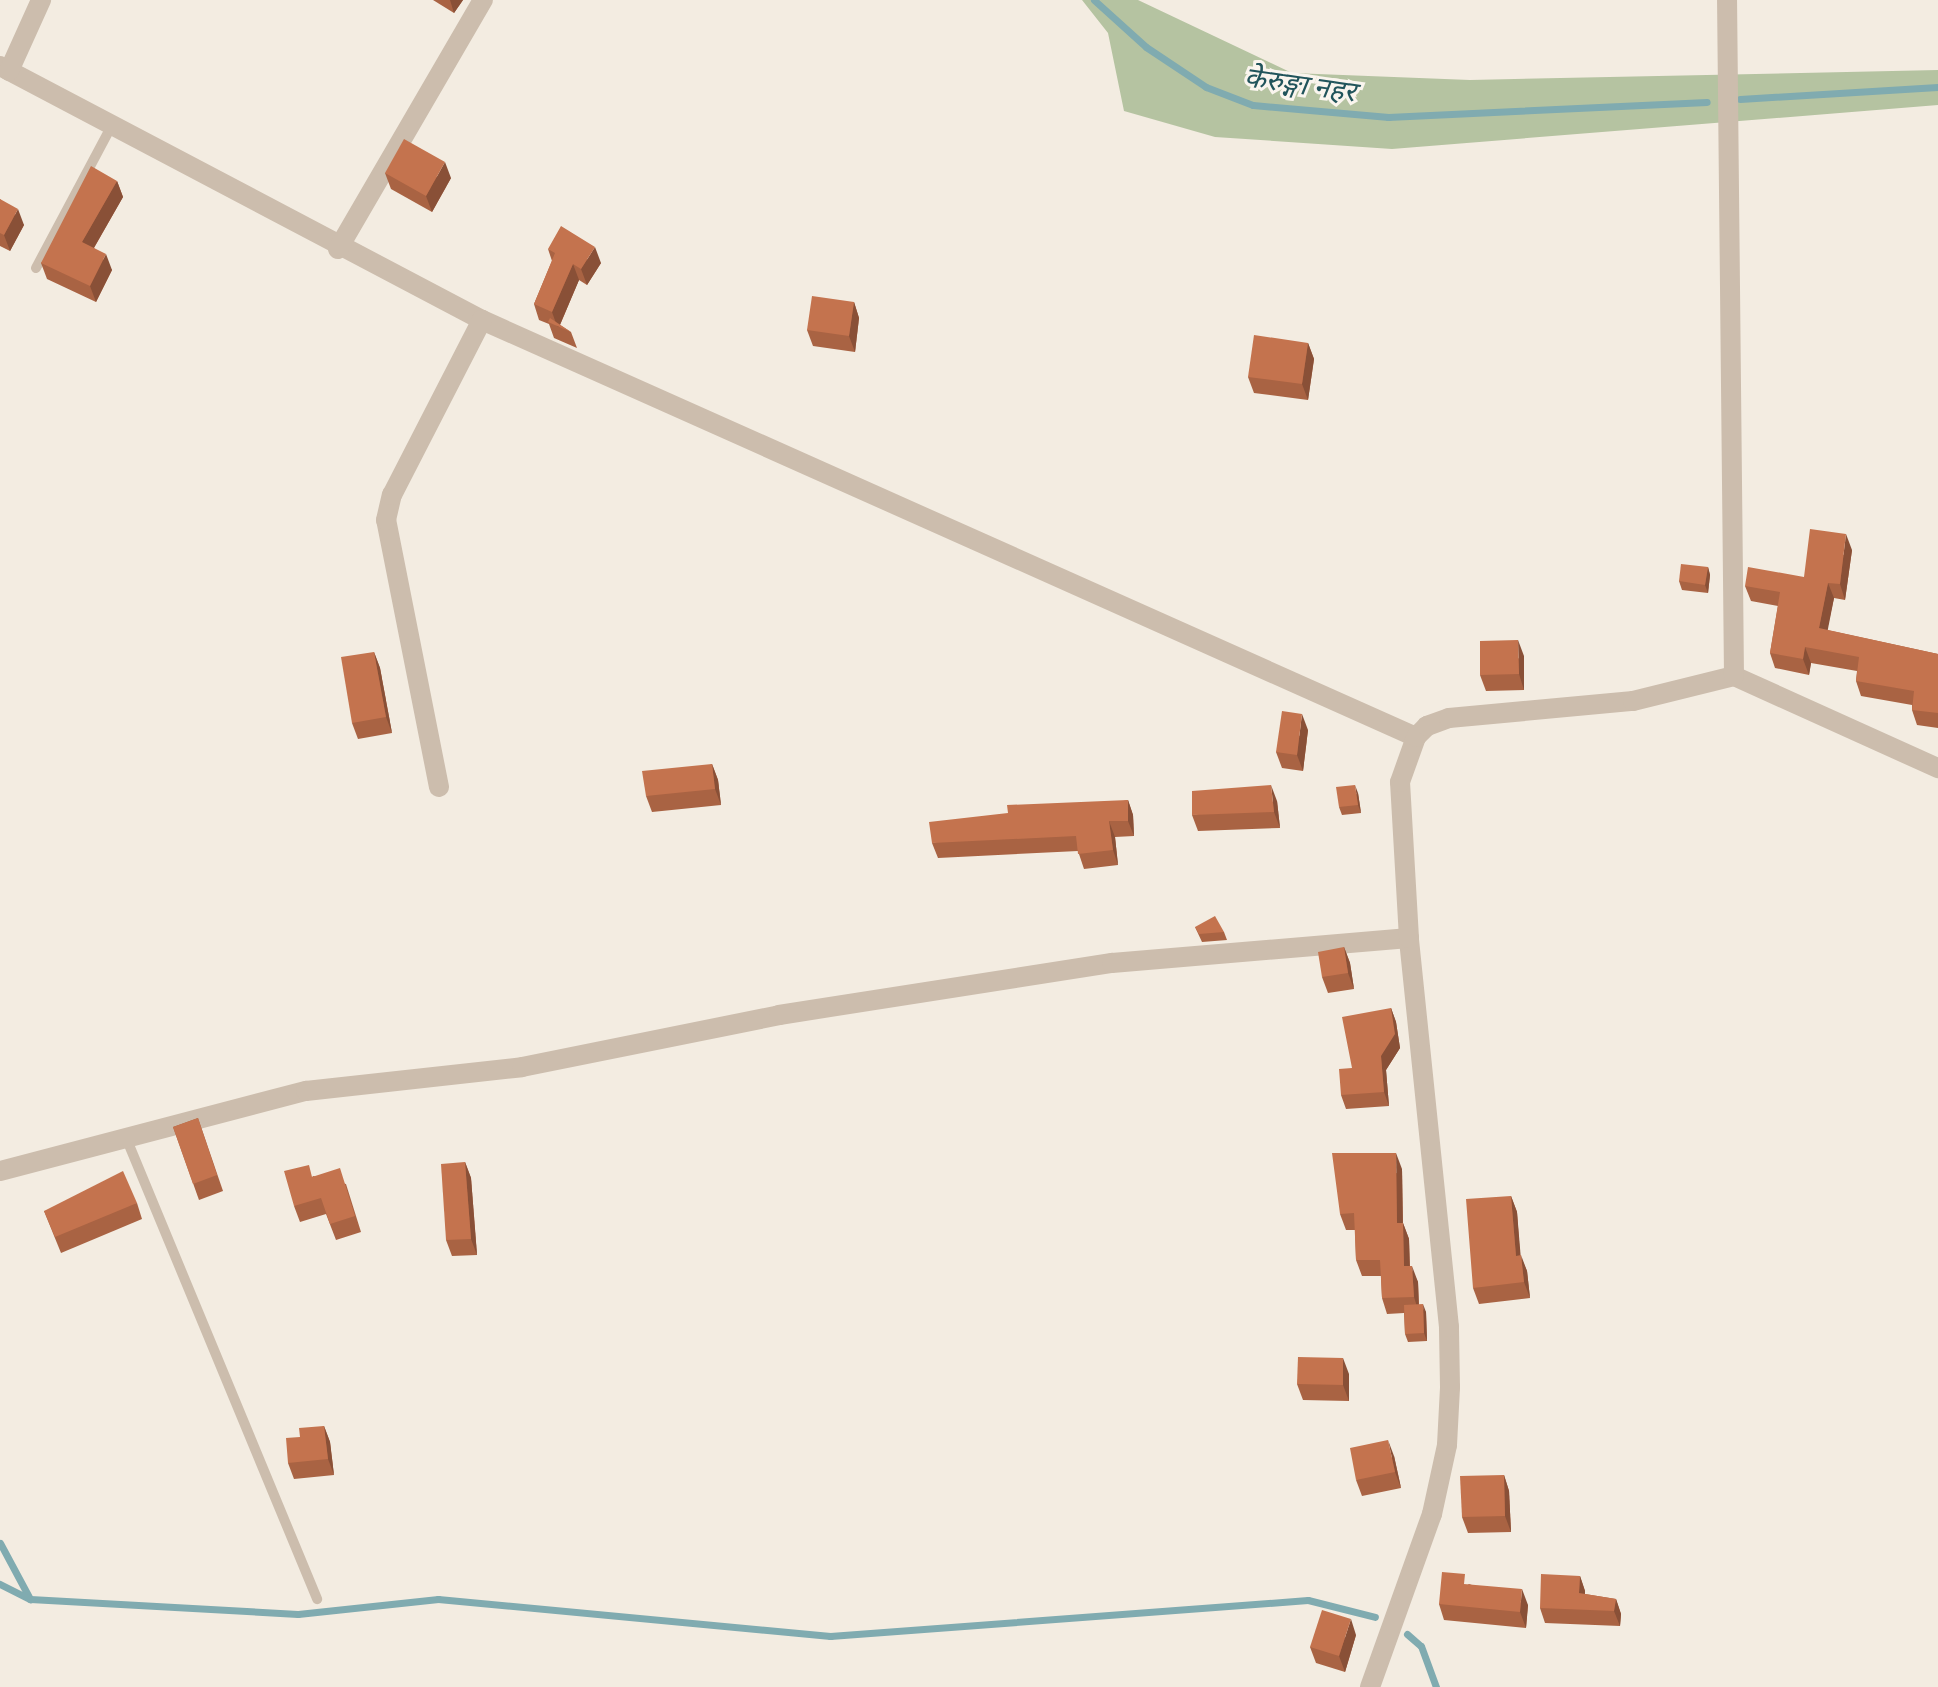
<!DOCTYPE html>
<html>
<head>
<meta charset="utf-8">
<style>
	body { margin:0 }
	#map { position:relative; width:1938px; height:1687px; overflow:hidden; background:#f3ece1; font-family:"Public Sans","Noto Sans Devanagari",sans-serif }
	div>[style] { position:absolute }
	.green>* { inset:0; background:#b5c3a1 }
	.stream>* { height:7px; margin:-3.5px; padding:0 3.5px; transform-origin:3.5px; border-radius:3.5px; background:#80abb0 }
	.lane>* { height:10px; margin:-5px; padding:0 5px; transform-origin:5px; border-radius:5px; background:#ccbdad }
	.street>* { height:20px; margin:-10px; padding:0 10px; transform-origin:10px; border-radius:10px; background:#ccbdad }
	.wall>* { inset:0; background:#a96343 }
	.shaded-wall>* { inset:0; background:#895037 }
	.building>* { inset:0; background:#c4734e }
	span { translate:-50% -50%; white-space:nowrap; text-align:center; line-height:1.15; -webkit-text-stroke:6px #faf5ee; paint-order:stroke }
	.water-label { font-size:28px; color:#21545b; font-style:italic }
</style>
</head>
<body>
<div id="map">
	<div class="green">
		<i style="clip-path:polygon(1082px 0,1138px 0,1292px 73px,1470px 80px,1938px 70px,1938px 105px,1392px 149px,1215px 137px,1124px 111px,1108px 33px)"></i>
	</div>
	<div class="stream">
		<i style="left:1094px;top:0;width:70px;rotate:42.1deg"></i>
		<i style="left:1146px;top:47px;width:72px;rotate:33.7deg"></i>
		<i style="left:1206px;top:87px;width:50px;rotate:21deg"></i>
		<i style="left:1253px;top:105px;width:136px;rotate:5.1deg"></i>
		<i style="left:1388px;top:117px;width:319px;rotate:-2.7deg"></i>
		<i style="left:1740px;top:99px;width:198px;rotate:-3.5deg"></i>
		<i style="left:0;top:1543px;width:61px;rotate:61.8deg"></i>
		<i style="left:0;top:1584px;width:34px;rotate:27deg"></i>
		<i style="left:30px;top:1599px;width:268px;rotate:3.2deg"></i>
		<i style="left:298px;top:1614px;width:141px;rotate:-6.1deg"></i>
		<i style="left:438px;top:1599px;width:394px;rotate:5.4deg"></i>
		<i style="left:830px;top:1636px;width:479px;rotate:-4.3deg"></i>
		<i style="left:1308px;top:1600px;width:69px;rotate:14.2deg"></i>
		<i style="left:1407px;top:1634px;width:18px;rotate:41deg"></i>
		<i style="left:1421px;top:1646px;width:44px;rotate:69.9deg"></i>
	</div>
	<div class="lane">
		<i style="left:36px;top:268px;width:160px;rotate:-62deg"></i>
		<i style="left:127px;top:1140px;width:497px;rotate:67.5deg"></i>
	</div>
	<div class="street">
		<i style="left:0;top:66px;width:545px;rotate:27.79deg"></i>
		<i style="left:482px;top:320px;width:1023px;rotate:24.06deg"></i>
		<i style="left:9px;top:71px;width:78px;rotate:-65.7deg"></i>
		<i style="left:338px;top:249px;width:288px;rotate:-59.8deg"></i>
		<i style="left:1734px;top:676px;width:224px;rotate:24.3deg"></i>
		<i style="left:439px;top:787px;width:272px;rotate:-101.2deg"></i>
		<i style="left:386px;top:520px;width:26px;rotate:-77deg"></i>
		<i style="left:392px;top:495px;width:197px;rotate:-62.8deg"></i>
		<i style="left:0;top:1171px;width:316px;rotate:-14.7deg"></i>
		<i style="left:306px;top:1091px;width:217px;rotate:-6.3deg"></i>
		<i style="left:522px;top:1067px;width:262px;rotate:-11.4deg"></i>
		<i style="left:779px;top:1015px;width:337px;rotate:-8.9deg"></i>
		<i style="left:1112px;top:963px;width:298px;rotate:-4.8deg"></i>
		<i style="left:1370px;top:1687px;width:184px;rotate:-70.3deg"></i>
		<i style="left:1432px;top:1514px;width:71px;rotate:-77.7deg"></i>
		<i style="left:1447px;top:1445px;width:58px;rotate:-87deg"></i>
		<i style="left:1450px;top:1387px;width:60px;rotate:-91deg"></i>
		<i style="left:1449px;top:1327px;width:391px;rotate:-95.9deg"></i>
		<i style="left:1409px;top:938px;width:156px;rotate:-93.3deg"></i>
		<i style="left:1400px;top:782px;width:48px;rotate:-70.4deg"></i>
		<i style="left:1416px;top:737px;width:16px;rotate:-45deg"></i>
		<i style="left:1427px;top:726px;width:23px;rotate:-20deg"></i>
		<i style="left:1449px;top:718px;width:185px;rotate:-5.3deg"></i>
		<i style="left:1633px;top:701px;width:104px;rotate:-13.9deg"></i>
		<i style="left:1734px;top:676px;width:676px;rotate:-90.59deg"></i>
	</div>
	<div class="wall">
		<i style="clip-path:polygon(433px 0,463px 0,454px 13px)"></i>
		<i style="clip-path:polygon(385px 173px,451px 178px,432px 212px,391px 189px)"></i>
		<i style="clip-path:polygon(117px 181px,123px 197px,94px 248px,112px 270px,96px 302px,47px 279px,41px 263px)"></i>
		<i style="clip-path:polygon(0 199px,24px 225px,10px 251px,0 246px)"></i>
		<i style="clip-path:polygon(548px 249px,601px 263px,587px 285px,579px 280px,560px 325px,571px 332px,577px 348px,554px 338px,549px 324px,539px 320px,534px 304px,552px 261px)"></i>
		<i style="clip-path:polygon(854px 302px,859px 318px,855px 352px,813px 346px,807px 330px)"></i>
		<i style="clip-path:polygon(1308px 343px,1314px 359px,1308px 400px,1254px 393px,1248px 377px)"></i>
		<i style="clip-path:polygon(1852px 550px,1845px 600px,1834px 598px,1827px 630px,1938px 654px,1938px 728px,1917px 725px,1912px 710px,1912px 705px,1861px 696px,1856px 681px,1857px 671px,1811px 663px,1809px 675px,1775px 668px,1770px 653px,1778px 606px,1751px 601px,1745px 586px,1804px 577px)"></i>
		<i style="clip-path:polygon(1708px 567px,1710px 575px,1708px 593px,1682px 590px,1679px 581px)"></i>
		<i style="clip-path:polygon(374px 652px,380px 668px,392px 733px,358px 739px,352px 723px)"></i>
		<i style="clip-path:polygon(1524px 656px,1524px 690px,1486px 691px,1480px 675px)"></i>
		<i style="clip-path:polygon(1308px 730px,1303px 771px,1282px 768px,1276px 752px)"></i>
		<i style="clip-path:polygon(712px 764px,718px 780px,721px 805px,652px 812px,646px 796px)"></i>
		<i style="clip-path:polygon(1358px 793px,1361px 813px,1342px 815px,1339px 807px)"></i>
		<i style="clip-path:polygon(1128px 800px,1133px 815px,1134px 836px,1115px 837px,1118px 865px,1084px 869px,1078px 851px,938px 858px,932px 843px)"></i>
		<i style="clip-path:polygon(1277px 801px,1280px 828px,1198px 831px,1192px 815px)"></i>
		<i style="clip-path:polygon(1195px 927px,1224px 932px,1227px 940px,1202px 942px)"></i>
		<i style="clip-path:polygon(1344px 947px,1350px 963px,1354px 989px,1328px 993px,1322px 977px)"></i>
		<i style="clip-path:polygon(1391px 1008px,1396px 1022px,1400px 1048px,1386px 1070px,1389px 1106px,1346px 1109px,1341px 1095px,1352px 1068px)"></i>
		<i style="clip-path:polygon(198px 1118px,223px 1191px,199px 1200px,173px 1127px)"></i>
		<i style="clip-path:polygon(465px 1162px,471px 1178px,477px 1255px,452px 1256px,446px 1240px)"></i>
		<i style="clip-path:polygon(1402px 1169px,1403px 1223px,1409px 1239px,1410px 1266px,1418px 1282px,1419px 1305px,1426px 1312px,1427px 1341px,1408px 1342px,1405px 1334px,1404px 1313px,1387px 1314px,1382px 1298px,1381px 1276px,1362px 1276px,1356px 1260px,1355px 1230px,1346px 1230px,1340px 1214px)"></i>
		<i style="clip-path:polygon(313px 1176px,346px 1184px,361px 1232px,336px 1240px,326px 1214px,300px 1222px,294px 1206px)"></i>
		<i style="clip-path:polygon(1511px 1196px,1517px 1212px,1520px 1255px,1527px 1271px,1530px 1298px,1479px 1304px,1473px 1288px)"></i>
		<i style="clip-path:polygon(137px 1203px,142px 1219px,61px 1253px,44px 1211px)"></i>
		<i style="clip-path:polygon(1349px 1374px,1349px 1401px,1303px 1400px,1297px 1384px)"></i>
		<i style="clip-path:polygon(324px 1426px,330px 1442px,334px 1475px,294px 1479px,288px 1463px,300px 1437px)"></i>
		<i style="clip-path:polygon(1394px 1456px,1401px 1488px,1362px 1496px,1356px 1480px)"></i>
		<i style="clip-path:polygon(1504px 1475px,1509px 1491px,1511px 1532px,1468px 1533px,1462px 1517px)"></i>
		<i style="clip-path:polygon(1580px 1576px,1585px 1591px,1585px 1594px,1616px 1599px,1621px 1614px,1620px 1626px,1545px 1623px,1540px 1608px)"></i>
		<i style="clip-path:polygon(1469px 1584px,1528px 1605px,1526px 1628px,1444px 1620px,1439px 1604px)"></i>
		<i style="clip-path:polygon(1356px 1635px,1345px 1672px,1316px 1663px,1310px 1647px)"></i>
	</div>
	<div class="shaded-wall">
		<i style="clip-path:polygon(450px 0,463px 0,454px 13px)"></i>
		<i style="clip-path:polygon(445px 162px,451px 178px,432px 212px,426px 196px)"></i>
		<i style="clip-path:polygon(117px 181px,123px 197px,88px 258px,82px 242px)"></i>
		<i style="clip-path:polygon(18px 209px,24px 225px,10px 251px,4px 235px)"></i>
		<i style="clip-path:polygon(595px 247px,601px 263px,587px 285px,581px 269px)"></i>
		<i style="clip-path:polygon(106px 254px,112px 270px,96px 302px,90px 286px)"></i>
		<i style="clip-path:polygon(573px 264px,579px 280px,559px 327px,557px 326px,552px 312px)"></i>
		<i style="clip-path:polygon(854px 302px,859px 318px,855px 352px,849px 336px)"></i>
		<i style="clip-path:polygon(1308px 343px,1314px 359px,1308px 400px,1302px 384px)"></i>
		<i style="clip-path:polygon(1846px 534px,1852px 550px,1845px 600px,1840px 584px)"></i>
		<i style="clip-path:polygon(1708px 567px,1710px 575px,1708px 593px,1705px 585px)"></i>
		<i style="clip-path:polygon(1828px 583px,1834px 598px,1825px 644px,1819px 628px)"></i>
		<i style="clip-path:polygon(1518px 640px,1524px 656px,1524px 690px,1519px 674px)"></i>
		<i style="clip-path:polygon(1805px 647px,1811px 663px,1809px 675px,1803px 659px)"></i>
		<i style="clip-path:polygon(374px 652px,380px 668px,392px 733px,386px 717px)"></i>
		<i style="clip-path:polygon(1302px 714px,1308px 730px,1303px 771px,1297px 755px)"></i>
		<i style="clip-path:polygon(712px 764px,718px 780px,721px 805px,715px 789px)"></i>
		<i style="clip-path:polygon(1271px 785px,1277px 801px,1280px 828px,1274px 812px)"></i>
		<i style="clip-path:polygon(1355px 785px,1358px 793px,1361px 813px,1358px 805px)"></i>
		<i style="clip-path:polygon(1128px 800px,1133px 815px,1134px 836px,1128px 821px)"></i>
		<i style="clip-path:polygon(1109px 821px,1115px 837px,1118px 865px,1113px 850px)"></i>
		<i style="clip-path:polygon(1344px 947px,1350px 963px,1354px 989px,1348px 973px)"></i>
		<i style="clip-path:polygon(1391px 1008px,1396px 1022px,1400px 1048px,1386px 1070px,1389px 1106px,1384px 1092px,1381px 1056px)"></i>
		<i style="clip-path:polygon(1396px 1153px,1402px 1169px,1403px 1239px,1397px 1223px)"></i>
		<i style="clip-path:polygon(465px 1162px,471px 1178px,477px 1255px,471px 1239px)"></i>
		<i style="clip-path:polygon(1511px 1196px,1517px 1212px,1522px 1272px,1516px 1256px)"></i>
		<i style="clip-path:polygon(1403px 1223px,1409px 1239px,1410px 1282px,1404px 1266px)"></i>
		<i style="clip-path:polygon(1521px 1255px,1527px 1271px,1530px 1298px,1524px 1282px)"></i>
		<i style="clip-path:polygon(1412px 1266px,1418px 1282px,1419px 1313px,1414px 1297px)"></i>
		<i style="clip-path:polygon(1423px 1304px,1426px 1312px,1427px 1341px,1424px 1333px)"></i>
		<i style="clip-path:polygon(1343px 1358px,1349px 1374px,1349px 1401px,1343px 1385px)"></i>
		<i style="clip-path:polygon(324px 1426px,330px 1442px,334px 1475px,328px 1459px)"></i>
		<i style="clip-path:polygon(1388px 1440px,1394px 1456px,1401px 1488px,1395px 1472px)"></i>
		<i style="clip-path:polygon(1504px 1475px,1509px 1491px,1511px 1532px,1505px 1516px)"></i>
		<i style="clip-path:polygon(1580px 1576px,1585px 1591px,1584px 1607px,1579px 1593px)"></i>
		<i style="clip-path:polygon(1522px 1589px,1528px 1605px,1526px 1628px,1520px 1612px)"></i>
		<i style="clip-path:polygon(1616px 1599px,1621px 1614px,1620px 1626px,1614px 1611px)"></i>
		<i style="clip-path:polygon(1351px 1619px,1356px 1635px,1345px 1672px,1339px 1656px)"></i>
	</div>
	<div class="building">
		<i style="clip-path:polygon(404px 139px,445px 162px,426px 196px,385px 173px)"></i>
		<i style="clip-path:polygon(91px 166px,117px 181px,82px 242px,106px 254px,90px 286px,41px 263px)"></i>
		<i style="clip-path:polygon(0 199px,18px 209px,4px 235px,0 233px)"></i>
		<i style="clip-path:polygon(561px 226px,595px 247px,581px 269px,573px 264px,552px 312px,534px 304px,555px 253px,548px 249px)"></i>
		<i style="clip-path:polygon(812px 296px,854px 302px,849px 336px,807px 330px)"></i>
		<i style="clip-path:polygon(550px 318px,571px 332px,548px 322px)"></i>
		<i style="clip-path:polygon(1254px 335px,1308px 343px,1302px 384px,1248px 377px)"></i>
		<i style="clip-path:polygon(1810px 529px,1846px 534px,1840px 584px,1828px 583px,1819px 628px,1938px 654px,1938px 713px,1912px 710px,1914px 691px,1856px 681px,1859px 657px,1805px 647px,1803px 659px,1770px 653px,1780px 592px,1745px 586px,1748px 567px,1804px 577px)"></i>
		<i style="clip-path:polygon(1681px 564px,1708px 567px,1705px 585px,1679px 581px)"></i>
		<i style="clip-path:polygon(1518px 640px,1519px 674px,1480px 675px,1480px 641px)"></i>
		<i style="clip-path:polygon(374px 652px,386px 717px,352px 723px,341px 657px)"></i>
		<i style="clip-path:polygon(1282px 711px,1302px 714px,1297px 755px,1276px 752px)"></i>
		<i style="clip-path:polygon(712px 764px,715px 789px,646px 796px,642px 771px)"></i>
		<i style="clip-path:polygon(1271px 785px,1274px 812px,1192px 815px,1192px 791px)"></i>
		<i style="clip-path:polygon(1355px 785px,1358px 805px,1339px 807px,1336px 787px)"></i>
		<i style="clip-path:polygon(1128px 800px,1128px 821px,1109px 821px,1113px 850px,1078px 854px,1076px 836px,932px 843px,929px 822px,1008px 813px,1007px 805px)"></i>
		<i style="clip-path:polygon(1215px 916px,1224px 932px,1199px 934px,1195px 927px)"></i>
		<i style="clip-path:polygon(1344px 947px,1348px 973px,1322px 977px,1318px 952px)"></i>
		<i style="clip-path:polygon(1391px 1008px,1395px 1034px,1381px 1056px,1384px 1092px,1341px 1095px,1339px 1069px,1352px 1068px,1342px 1017px)"></i>
		<i style="clip-path:polygon(198px 1118px,217px 1175px,193px 1184px,173px 1127px)"></i>
		<i style="clip-path:polygon(1332px 1153px,1396px 1153px,1397px 1223px,1403px 1223px,1404px 1266px,1412px 1266px,1414px 1297px,1382px 1298px,1380px 1260px,1356px 1260px,1354px 1213px,1340px 1214px)"></i>
		<i style="clip-path:polygon(465px 1162px,471px 1239px,446px 1240px,441px 1164px)"></i>
		<i style="clip-path:polygon(309px 1165px,312px 1177px,340px 1168px,355px 1216px,330px 1224px,321px 1198px,294px 1206px,284px 1171px)"></i>
		<i style="clip-path:polygon(123px 1171px,137px 1203px,55px 1237px,44px 1211px)"></i>
		<i style="clip-path:polygon(1511px 1196px,1516px 1256px,1521px 1255px,1524px 1282px,1473px 1288px,1466px 1199px)"></i>
		<i style="clip-path:polygon(1423px 1304px,1424px 1333px,1405px 1334px,1404px 1305px)"></i>
		<i style="clip-path:polygon(1298px 1357px,1343px 1358px,1343px 1385px,1297px 1384px)"></i>
		<i style="clip-path:polygon(324px 1426px,328px 1459px,288px 1463px,286px 1438px,300px 1437px,299px 1428px)"></i>
		<i style="clip-path:polygon(1388px 1440px,1395px 1472px,1356px 1480px,1350px 1448px)"></i>
		<i style="clip-path:polygon(1504px 1475px,1505px 1516px,1462px 1517px,1460px 1476px)"></i>
		<i style="clip-path:polygon(1442px 1572px,1465px 1574px,1464px 1584px,1522px 1589px,1520px 1612px,1439px 1604px)"></i>
		<i style="clip-path:polygon(1541px 1574px,1580px 1576px,1579px 1593px,1616px 1599px,1614px 1611px,1540px 1608px)"></i>
		<i style="clip-path:polygon(1322px 1610px,1351px 1619px,1339px 1656px,1310px 1647px)"></i>
	</div>
	<div class="water-label">
		<span style="left:1300px;top:84px;rotate:8deg">केेरुङ्गा नहर</span>
	</div>
</div>
</body>
</html>
